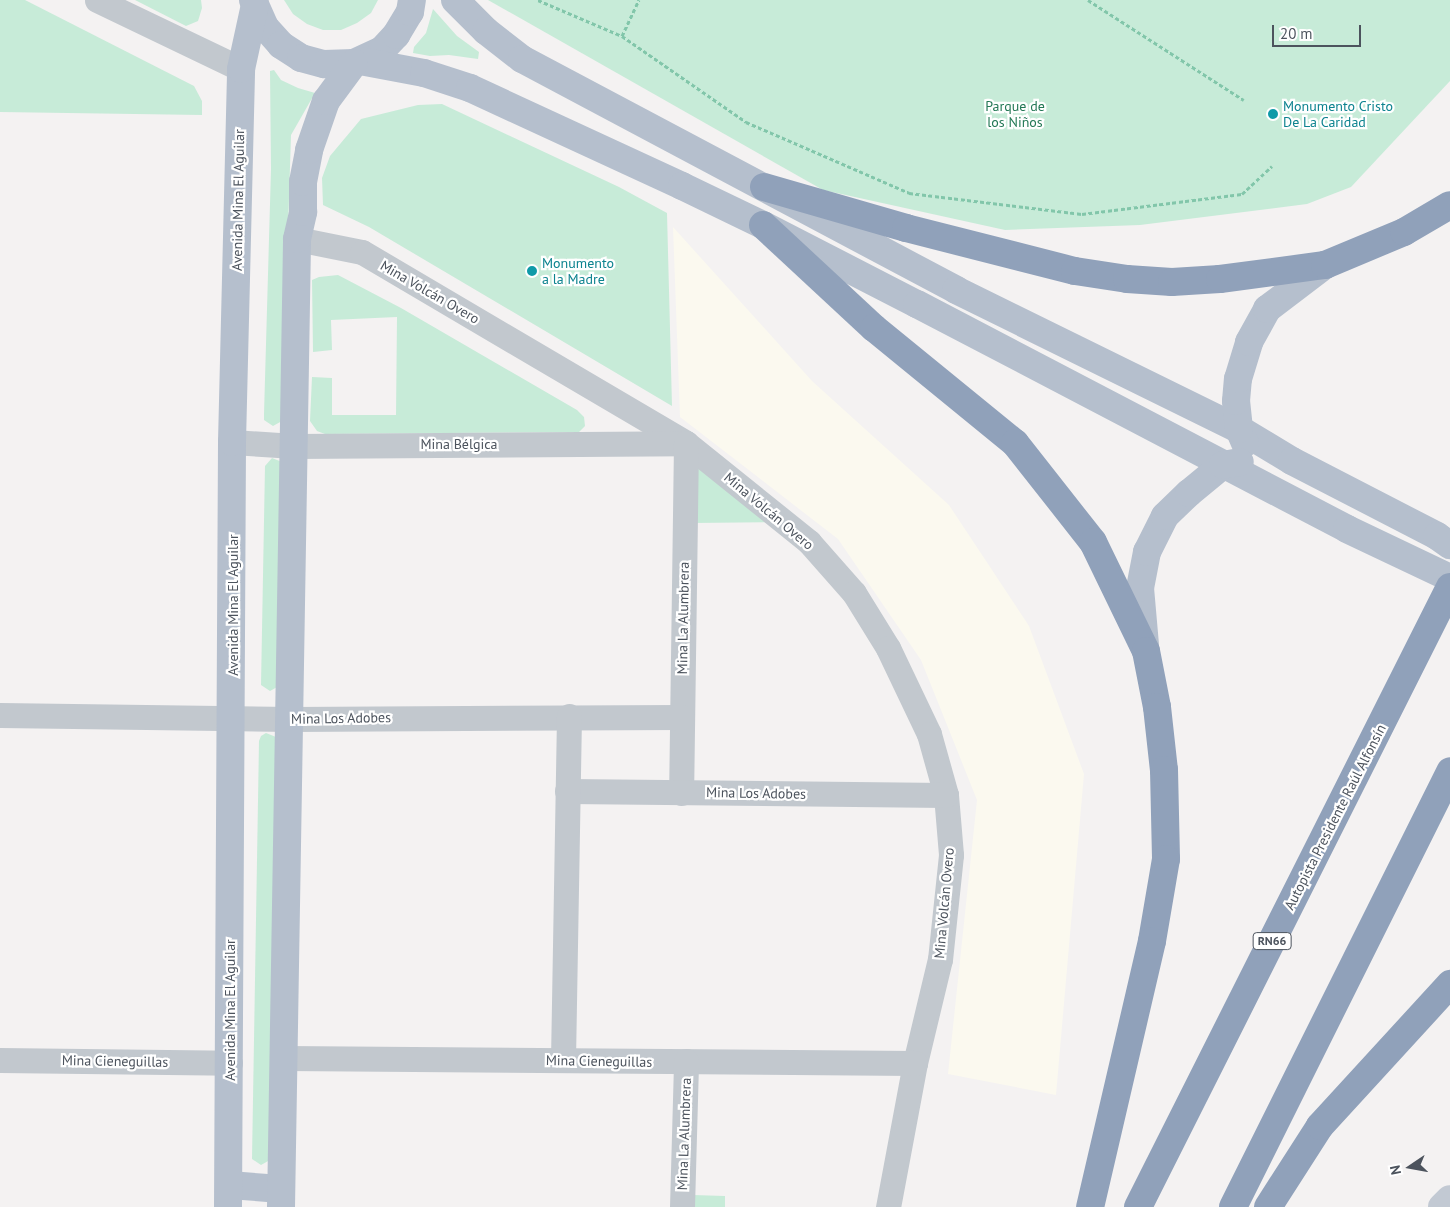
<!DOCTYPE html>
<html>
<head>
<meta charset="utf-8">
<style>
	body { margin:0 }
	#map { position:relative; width:1450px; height:1207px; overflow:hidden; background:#f4f2f2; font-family:"PT Sans",sans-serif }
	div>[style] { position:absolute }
	.commercial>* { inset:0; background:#fbf9ef }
	.green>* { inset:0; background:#c7ebd8 }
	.path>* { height:3px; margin-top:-1.5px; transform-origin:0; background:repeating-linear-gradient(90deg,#82c6aa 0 4px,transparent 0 6.5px) }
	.minor>* { height:25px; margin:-12.5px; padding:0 12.5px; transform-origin:12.5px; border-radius:12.5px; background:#c2c8ce }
	.secondary>* { height:28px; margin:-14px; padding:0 14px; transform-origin:14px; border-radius:14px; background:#c2c9d3 }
	.primary>* { height:28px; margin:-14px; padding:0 14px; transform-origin:14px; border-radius:14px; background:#b5bfcd }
	.motorway>* { height:28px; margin:-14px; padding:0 14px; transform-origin:14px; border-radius:14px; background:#90a1ba }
	.dots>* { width:14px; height:14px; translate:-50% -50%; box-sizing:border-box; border:2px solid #fff; border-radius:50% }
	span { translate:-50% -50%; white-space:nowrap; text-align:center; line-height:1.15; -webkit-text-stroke:4.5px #fff; paint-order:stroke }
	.shield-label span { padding:1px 4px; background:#fff; border:1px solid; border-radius:4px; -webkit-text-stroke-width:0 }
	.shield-label { font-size:12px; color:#4c535d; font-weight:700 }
	.park-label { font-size:14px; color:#237855 }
	.culture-label { font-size:14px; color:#0d838f }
	.left { translate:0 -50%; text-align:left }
	.street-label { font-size:14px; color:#4c535d }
	.north { position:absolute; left:1385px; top:1142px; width:50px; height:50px; -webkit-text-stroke:4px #fff; paint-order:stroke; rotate:258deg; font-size:14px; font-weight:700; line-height:20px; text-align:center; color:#4c535d }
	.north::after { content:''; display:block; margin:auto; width:18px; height:22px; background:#4c535d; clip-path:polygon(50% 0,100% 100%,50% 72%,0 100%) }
	.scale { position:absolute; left:1272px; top:25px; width:89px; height:22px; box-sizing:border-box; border:2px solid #4c535d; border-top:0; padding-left:6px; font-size:15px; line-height:18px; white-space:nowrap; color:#4c535d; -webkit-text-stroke:4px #fff; paint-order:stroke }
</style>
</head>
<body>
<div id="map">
	<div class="commercial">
		<i style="clip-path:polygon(673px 227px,812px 381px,949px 505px,1029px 626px,1084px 774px,1056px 1095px,948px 1074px,977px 800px,921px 660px,838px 539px,680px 417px)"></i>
	</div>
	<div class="green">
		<i style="clip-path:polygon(0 0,25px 0,194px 86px,202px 101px,202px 115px,0 112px)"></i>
		<i style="clip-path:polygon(135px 0,201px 0,202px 8px,198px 21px,186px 26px)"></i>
		<i style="clip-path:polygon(284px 0,378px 0,371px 13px,357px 23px,341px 30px,323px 30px,307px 24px,293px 14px)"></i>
		<i style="clip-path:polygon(488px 0,1450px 0,1450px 81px,1351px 187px,1307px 204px,1140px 225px,1005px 230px,823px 190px)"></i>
		<i style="clip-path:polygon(433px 9px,457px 36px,479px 52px,478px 59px,449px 55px,430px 56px,413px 53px,414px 47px,426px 33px)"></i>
		<i style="clip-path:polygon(274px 70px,281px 80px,298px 88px,315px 93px,291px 135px,282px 421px,273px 426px,264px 420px,264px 414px,271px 169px,270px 71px)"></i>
		<i style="clip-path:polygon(442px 104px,619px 187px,667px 213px,672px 406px,369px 227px,323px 205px,322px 178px,330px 156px,361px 119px,418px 105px)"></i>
		<i style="clip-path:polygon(338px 275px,401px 308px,577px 410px,584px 417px,585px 426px,579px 432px,325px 434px,317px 431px,310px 421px,312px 377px,332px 378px,332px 415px,396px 415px,397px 317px,331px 320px,332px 350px,313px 352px,312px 280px,319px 277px)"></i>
		<i style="clip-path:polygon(694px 455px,776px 522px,693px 523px)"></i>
		<i style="clip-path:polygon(272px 458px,282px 462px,279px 686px,270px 691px,261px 685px,265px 466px)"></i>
		<i style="clip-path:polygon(266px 733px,276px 737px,270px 1160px,261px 1165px,252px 1159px,259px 741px,261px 736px)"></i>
		<i style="clip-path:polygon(693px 1195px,725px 1196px,725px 1207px,693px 1207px)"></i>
	</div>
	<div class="path">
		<i style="left:538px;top:0;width:91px;rotate:23.2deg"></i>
		<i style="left:622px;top:36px;width:151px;rotate:34.7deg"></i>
		<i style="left:746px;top:122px;width:178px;rotate:23.5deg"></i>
		<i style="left:909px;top:193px;width:174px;rotate:6.9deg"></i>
		<i style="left:1082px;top:214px;width:161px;rotate:-7.1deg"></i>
		<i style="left:1242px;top:194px;width:41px;rotate:-43deg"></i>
		<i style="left:1088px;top:0;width:185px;rotate:32.7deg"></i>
		<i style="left:622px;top:36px;width:40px;rotate:-65deg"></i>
	</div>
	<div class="minor">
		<i style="left:97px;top:0;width:160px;rotate:25.6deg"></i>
		<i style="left:297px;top:239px;width:66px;rotate:11.3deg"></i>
		<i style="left:362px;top:252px;width:376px;rotate:30.5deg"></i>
		<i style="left:686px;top:443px;width:158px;rotate:38.8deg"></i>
		<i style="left:809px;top:542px;width:68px;rotate:48.6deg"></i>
		<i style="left:854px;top:593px;width:65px;rotate:58.3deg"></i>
		<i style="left:888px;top:648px;width:95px;rotate:64.5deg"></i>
		<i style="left:929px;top:734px;width:63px;rotate:74.4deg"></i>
		<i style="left:946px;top:795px;width:60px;rotate:85.2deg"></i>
		<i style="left:951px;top:855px;width:105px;rotate:96deg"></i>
		<i style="left:940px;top:959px;width:107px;rotate:103.5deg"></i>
		<i style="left:915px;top:1063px;width:147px;rotate:100.6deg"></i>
		<i style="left:232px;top:442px;width:62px;rotate:3.7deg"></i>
		<i style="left:294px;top:446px;width:392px;rotate:-0.4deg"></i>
		<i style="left:686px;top:443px;width:350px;rotate:90.8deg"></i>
		<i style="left:0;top:715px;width:290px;rotate:0.8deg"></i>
		<i style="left:290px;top:719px;width:392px;rotate:-0.3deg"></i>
		<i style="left:567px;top:791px;width:379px;rotate:0.6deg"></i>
		<i style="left:284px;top:1058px;width:631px;rotate:0.45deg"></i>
		<i style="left:0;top:1060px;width:230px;rotate:0.7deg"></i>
		<i style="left:563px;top:1060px;width:344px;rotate:-89deg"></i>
		<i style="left:682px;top:1207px;width:146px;rotate:-88.4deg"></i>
	</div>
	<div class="secondary">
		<i style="left:1442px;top:1207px;width:11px;rotate:-45deg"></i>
	</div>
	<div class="primary">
		<i style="left:253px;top:0;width:30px;rotate:66deg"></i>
		<i style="left:265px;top:27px;width:24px;rotate:48deg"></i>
		<i style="left:281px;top:45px;width:24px;rotate:33deg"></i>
		<i style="left:301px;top:58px;width:24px;rotate:15deg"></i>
		<i style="left:324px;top:64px;width:30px;rotate:-2deg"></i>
		<i style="left:354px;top:63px;width:31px;rotate:-25deg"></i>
		<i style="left:382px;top:50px;width:21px;rotate:-47deg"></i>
		<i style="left:396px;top:35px;width:27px;rotate:-59deg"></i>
		<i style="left:410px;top:12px;width:12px;rotate:-81deg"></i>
		<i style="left:455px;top:0;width:44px;rotate:45deg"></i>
		<i style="left:486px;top:31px;width:46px;rotate:37.9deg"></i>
		<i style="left:522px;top:59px;width:492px;rotate:28deg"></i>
		<i style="left:956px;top:290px;width:315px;rotate:26.2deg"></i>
		<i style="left:1239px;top:429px;width:62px;rotate:31.1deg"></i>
		<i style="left:1292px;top:461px;width:163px;rotate:27.3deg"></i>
		<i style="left:1437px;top:536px;width:16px;rotate:35deg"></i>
		<i style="left:360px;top:61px;width:65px;rotate:10.6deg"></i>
		<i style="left:424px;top:73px;width:48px;rotate:18.1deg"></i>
		<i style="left:470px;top:88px;width:234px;rotate:24.8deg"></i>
		<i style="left:682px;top:186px;width:90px;rotate:25.7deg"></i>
		<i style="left:763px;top:225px;width:173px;rotate:27.2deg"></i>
		<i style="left:917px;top:304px;width:485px;rotate:27.6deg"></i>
		<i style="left:1347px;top:529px;width:114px;rotate:25.4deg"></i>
		<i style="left:1245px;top:443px;width:15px;rotate:-113deg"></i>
		<i style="left:1239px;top:429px;width:28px;rotate:-96deg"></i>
		<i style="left:1236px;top:401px;width:22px;rotate:-85deg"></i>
		<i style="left:1238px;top:379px;width:39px;rotate:-73deg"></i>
		<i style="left:1249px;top:342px;width:38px;rotate:-61deg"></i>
		<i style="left:1267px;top:309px;width:73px;rotate:-37.2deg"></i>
		<i style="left:1145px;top:645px;width:57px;rotate:-95deg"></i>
		<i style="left:1140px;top:588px;width:37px;rotate:-79deg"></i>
		<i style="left:1147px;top:552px;width:40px;rotate:-63.4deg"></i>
		<i style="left:1165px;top:516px;width:33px;rotate:-44deg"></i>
		<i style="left:1189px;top:493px;width:44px;rotate:-39.5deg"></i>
		<i style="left:1223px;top:465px;width:17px;rotate:-10deg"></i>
		<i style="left:229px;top:1185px;width:52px;rotate:4.4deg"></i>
		<i style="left:228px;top:1207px;width:765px;rotate:-89.7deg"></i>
		<i style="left:232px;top:442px;width:373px;rotate:-88.6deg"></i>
		<i style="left:241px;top:69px;width:66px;rotate:-77.7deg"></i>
		<i style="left:281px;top:1207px;width:968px;rotate:-89.05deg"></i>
		<i style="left:297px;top:239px;width:28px;rotate:-77deg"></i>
		<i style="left:303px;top:212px;width:30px;rotate:-90deg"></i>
		<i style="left:303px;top:182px;width:33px;rotate:-79deg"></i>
		<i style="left:309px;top:150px;width:52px;rotate:-70.9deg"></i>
		<i style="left:326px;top:101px;width:47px;rotate:-53.6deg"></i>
	</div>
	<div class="motorway">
		<i style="left:764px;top:187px;width:148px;rotate:16.1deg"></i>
		<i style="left:906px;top:228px;width:174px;rotate:14.3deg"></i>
		<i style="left:1075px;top:271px;width:53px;rotate:8.7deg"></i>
		<i style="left:1127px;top:279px;width:45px;rotate:3.8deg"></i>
		<i style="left:1172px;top:282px;width:48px;rotate:-3.6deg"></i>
		<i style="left:1220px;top:279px;width:106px;rotate:-7.6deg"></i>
		<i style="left:1325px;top:265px;width:86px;rotate:-22.7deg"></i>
		<i style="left:1404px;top:232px;width:53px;rotate:-30.4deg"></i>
		<i style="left:763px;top:225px;width:151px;rotate:42.9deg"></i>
		<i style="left:874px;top:328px;width:182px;rotate:39.2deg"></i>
		<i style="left:1015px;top:443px;width:126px;rotate:51.8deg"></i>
		<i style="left:1093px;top:542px;width:121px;rotate:64.1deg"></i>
		<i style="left:1146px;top:651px;width:57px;rotate:78.9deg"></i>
		<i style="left:1157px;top:707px;width:63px;rotate:83.7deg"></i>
		<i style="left:1164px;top:770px;width:89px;rotate:88.7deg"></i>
		<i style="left:1166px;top:859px;width:83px;rotate:99.7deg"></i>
		<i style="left:1152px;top:941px;width:273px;rotate:103.1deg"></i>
		<i style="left:1138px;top:1207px;width:694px;rotate:-63.29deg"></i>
		<i style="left:1233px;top:1207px;width:487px;rotate:-63.5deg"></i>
		<i style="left:1268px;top:1207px;width:96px;rotate:-57.3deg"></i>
		<i style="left:1320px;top:1126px;width:193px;rotate:-47.5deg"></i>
	</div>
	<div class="dots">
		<i style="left:1273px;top:114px;background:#0f9aa8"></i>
		<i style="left:532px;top:271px;background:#0f9aa8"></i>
	</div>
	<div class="shield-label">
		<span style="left:1272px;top:941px">RN66</span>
	</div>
	<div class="park-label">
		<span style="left:1015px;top:114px">Parque de<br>los Niños</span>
	</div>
	<div class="culture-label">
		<span class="left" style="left:1283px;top:114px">Monumento Cristo<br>De La Caridad</span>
		<span class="left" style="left:542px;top:271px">Monumento<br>a la Madre</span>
	</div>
	<div class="street-label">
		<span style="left:238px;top:200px;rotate:-89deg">Avenida Mina El Aguilar</span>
		<span style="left:430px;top:292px;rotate:30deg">Mina Volcán Overo</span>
		<span style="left:459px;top:444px">Mina Bélgica</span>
		<span style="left:769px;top:511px;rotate:40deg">Mina Volcán Overo</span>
		<span style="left:233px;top:605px;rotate:-90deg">Avenida Mina El Aguilar</span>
		<span style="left:683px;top:618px;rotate:-89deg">Mina La Alumbrera</span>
		<span style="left:341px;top:718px;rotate:-1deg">Mina Los Adobes</span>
		<span style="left:756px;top:793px;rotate:1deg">Mina Los Adobes</span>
		<span style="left:1335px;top:817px;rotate:-63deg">Autopista Presidente Raúl Alfonsín</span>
		<span style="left:944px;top:903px;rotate:-85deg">Mina Volcán Overo</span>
		<span style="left:230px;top:1010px;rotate:-90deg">Avenida Mina El Aguilar</span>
		<span style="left:115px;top:1061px;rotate:1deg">Mina Cieneguillas</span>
		<span style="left:599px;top:1061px;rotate:1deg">Mina Cieneguillas</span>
		<span style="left:684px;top:1134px;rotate:-88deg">Mina La Alumbrera</span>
	</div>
	<div class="north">N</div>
	<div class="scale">20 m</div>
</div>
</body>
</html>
